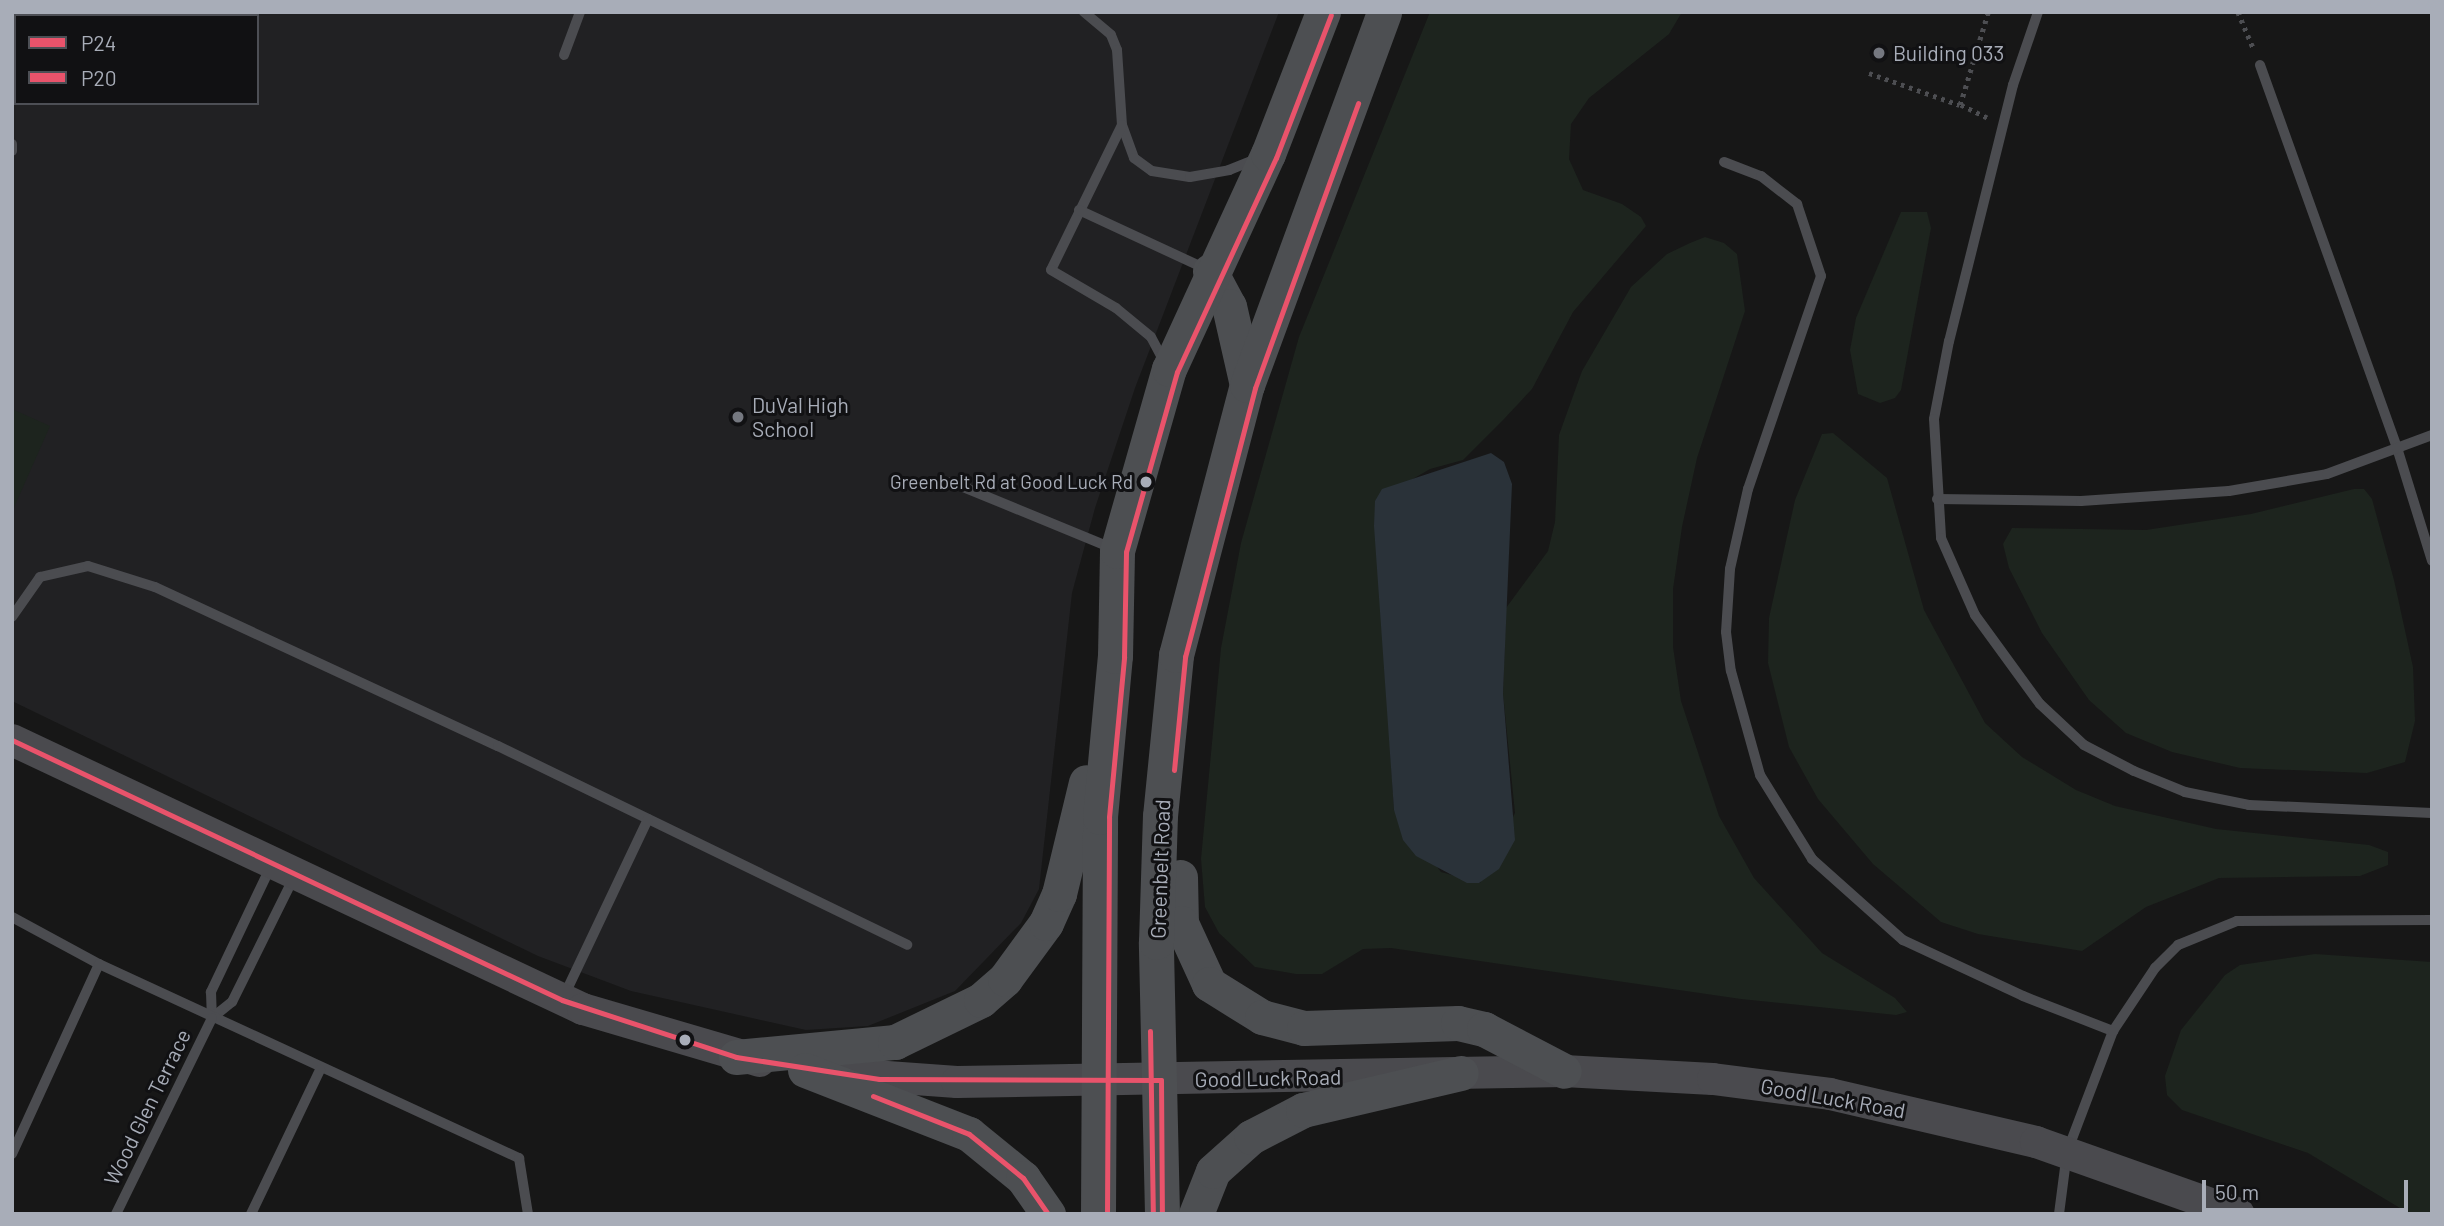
<!DOCTYPE html>
<html>
<head>
<meta charset="utf-8">
<style>
	body { margin:0 }
	#map { position:relative; width:2444px; height:1226px; overflow:hidden; background:#171717; font-family:Barlow,sans-serif }
	div>[style] { position:absolute }
	.built>* { inset:0; background:#212123 }
	.green>* { inset:0; background:#1d241e }
	.water>* { inset:0; background:#2a3239 }
	.path>* { height:4.5px; margin-top:-2.25px; transform-origin:0; background:repeating-linear-gradient(90deg,#4d4e52 0 3.5px,transparent 0 8.5px) }
	.service>* { height:10px; margin:-5px; padding:0 5px; transform-origin:5px; border-radius:5px; background:#4b4c50 }
	.secondary>* { height:32px; margin:-16px; padding:0 16px; transform-origin:16px; border-radius:16px; background:#4a4a4e }
	.primary>* { height:35px; margin:-17.5px; padding:0 17.5px; transform-origin:17.5px; border-radius:17.5px; background:#4d4f52 }
	.bus-1>* { height:5px; margin:-2.5px; padding:0 2.5px; transform-origin:2.5px; border-radius:2.5px; background:#e9536b }
	.bus-2>* { height:5px; margin:-2.5px; padding:0 2.5px; transform-origin:2.5px; border-radius:2.5px; background:#e9536b }
	.dots>* { width:19px; height:19px; translate:-50% -50%; box-sizing:border-box; border:4px solid #111113; border-radius:50% }
	span { translate:-50% -50%; white-space:nowrap; text-align:center; line-height:1.15; -webkit-text-stroke:6px #111113; paint-order:stroke }
	.bus-label { font-size:19px; color:#a8adb8 }
	.right { translate:-100% -50%; text-align:right }
	.poi-label { font-size:21px; color:#a8adb8 }
	.left { translate:0 -50%; text-align:left }
	.street-label { font-size:21px; color:#a8adb8 }
	.frame { position:absolute; inset:0; border:14px solid #a8adb8; pointer-events:none }
	.legend { position:absolute; left:14px; top:14px; width:245px; height:91px; box-sizing:border-box; background:#111113; border:2px solid #4d4f55; margin:0; padding:9px 12px; list-style:none; font-size:21px; color:#a8adb8 }
	.legend li { display:flex; align-items:center; gap:14px; height:35px }
	.legend b { width:35px; border:2px solid #4d4f55 }
	.scale { position:absolute; left:2202px; top:1180px; width:206px; height:32px; box-sizing:border-box; border:4px solid #a8adb8; border-top:0; padding-left:9px; font-size:21px; line-height:24px; white-space:nowrap; color:#a8adb8; -webkit-text-stroke:5px #111113; paint-order:stroke }
</style>
</head>
<body>
<div id="map">
	<div class="built">
		<i style="clip-path:polygon(evenodd,12px 12px,1279px 12px,1135px 388px,1095px 508px,1072px 593px,1039px 889px,1021px 923px,955px 991px,868px 1026px,806px 1030px,631px 991px,538px 956px,12px 701px,12px 12px,16px 16px,257px 16px,257px 103px,16px 103px,16px 16px)"></i>
	</div>
	<div class="green">
		<i style="clip-path:polygon(1430px 12px,1682px 12px,1669px 34px,1589px 98px,1571px 124px,1569px 159px,1583px 190px,1622px 204px,1641px 217px,1646px 226px,1573px 312px,1532px 389px,1504px 419px,1463px 460px,1430px 469px,1375px 501px,1394px 810px,1441px 872px,1480px 883px,1515px 813px,1503px 693px,1506px 608px,1548px 551px,1555px 522px,1559px 435px,1582px 371px,1631px 287px,1667px 254px,1690px 243px,1705px 237px,1724px 243px,1737px 254px,1745px 311px,1697px 458px,1682px 527px,1673px 589px,1673px 647px,1681px 701px,1719px 816px,1754px 878px,1822px 953px,1895px 998px,1907px 1012px,1896px 1015px,1741px 999px,1391px 948px,1363px 949px,1322px 974px,1296px 974px,1255px 967px,1219px 933px,1205px 907px,1201px 859px,1221px 648px,1241px 543px,1299px 337px)"></i>
		<i style="clip-path:polygon(1901px 212px,1927px 212px,1931px 228px,1901px 390px,1895px 398px,1880px 403px,1858px 394px,1850px 350px,1856px 318px)"></i>
		<i style="clip-path:polygon(12px 409px,50px 426px,12px 512px)"></i>
		<i style="clip-path:polygon(1833px 433px,1887px 478px,1924px 610px,1985px 723px,2022px 757px,2076px 790px,2115px 806px,2216px 829px,2369px 845px,2388px 852px,2388px 865px,2360px 876px,2219px 878px,2146px 907px,2082px 951px,1978px 934px,1941px 922px,1873px 864px,1818px 799px,1789px 747px,1768px 663px,1769px 618px,1795px 500px,1822px 434px)"></i>
		<i style="clip-path:polygon(2354px 489px,2364px 489px,2372px 499px,2394px 580px,2413px 667px,2415px 721px,2405px 762px,2367px 773px,2240px 768px,2172px 752px,2126px 733px,2089px 700px,2042px 633px,2009px 568px,2003px 544px,2012px 528px,2146px 530px,2251px 514px)"></i>
		<i style="clip-path:polygon(2315px 954px,2432px 962px,2432px 1214px,2410px 1214px,2308px 1153px,2182px 1110px,2167px 1095px,2165px 1076px,2181px 1030px,2225px 975px,2240px 965px)"></i>
	</div>
	<div class="water">
		<i style="clip-path:polygon(1491px 453px,1504px 462px,1512px 484px,1503px 693px,1515px 840px,1499px 869px,1479px 883px,1467px 883px,1416px 856px,1403px 840px,1394px 810px,1374px 526px,1375px 501px,1382px 489px)"></i>
	</div>
	<div class="path">
		<i style="left:2238px;top:12px;width:39px;rotate:67deg"></i>
		<i style="left:1869px;top:73px;width:96px;rotate:19.4deg"></i>
		<i style="left:1987px;top:118px;width:30px;rotate:-154deg"></i>
		<i style="left:1960px;top:105px;width:97px;rotate:-73.2deg"></i>
	</div>
	<div class="service">
		<i style="left:1084px;top:12px;width:35px;rotate:40deg"></i>
		<i style="left:1111px;top:35px;width:16px;rotate:68deg"></i>
		<i style="left:1117px;top:50px;width:75px;rotate:86.2deg"></i>
		<i style="left:1122px;top:125px;width:35px;rotate:70deg"></i>
		<i style="left:1134px;top:158px;width:22px;rotate:36deg"></i>
		<i style="left:1152px;top:171px;width:38px;rotate:9deg"></i>
		<i style="left:1190px;top:177px;width:40px;rotate:-10deg"></i>
		<i style="left:1229px;top:170px;width:29px;rotate:-22deg"></i>
		<i style="left:2038px;top:12px;width:77px;rotate:108.9deg"></i>
		<i style="left:2013px;top:85px;width:264px;rotate:104deg"></i>
		<i style="left:1949px;top:341px;width:79px;rotate:100.9deg"></i>
		<i style="left:1934px;top:419px;width:119px;rotate:86.6deg"></i>
		<i style="left:1941px;top:538px;width:84px;rotate:66.2deg"></i>
		<i style="left:1975px;top:615px;width:110px;rotate:53.9deg"></i>
		<i style="left:2040px;top:704px;width:60px;rotate:43deg"></i>
		<i style="left:2084px;top:745px;width:56px;rotate:27.5deg"></i>
		<i style="left:2134px;top:771px;width:55px;rotate:22.4deg"></i>
		<i style="left:2185px;top:792px;width:65px;rotate:11.5deg"></i>
		<i style="left:2249px;top:805px;width:183px;rotate:2.5deg"></i>
		<i style="left:564px;top:55px;width:46px;rotate:-69.6deg"></i>
		<i style="left:2260px;top:65px;width:410px;rotate:70.3deg"></i>
		<i style="left:2398px;top:451px;width:115px;rotate:72.8deg"></i>
		<i style="left:1122px;top:125px;width:161px;rotate:116.1deg"></i>
		<i style="left:1051px;top:270px;width:75px;rotate:30.3deg"></i>
		<i style="left:1116px;top:308px;width:45px;rotate:39.6deg"></i>
		<i style="left:1151px;top:337px;width:30px;rotate:62deg"></i>
		<i style="left:12px;top:144px;width:7px;rotate:90deg"></i>
		<i style="left:1724px;top:162px;width:40px;rotate:21deg"></i>
		<i style="left:1761px;top:176px;width:46px;rotate:37.9deg"></i>
		<i style="left:1797px;top:204px;width:76px;rotate:71.6deg"></i>
		<i style="left:1821px;top:276px;width:225px;rotate:108.9deg"></i>
		<i style="left:1748px;top:489px;width:82px;rotate:102.7deg"></i>
		<i style="left:1730px;top:569px;width:63px;rotate:93.6deg"></i>
		<i style="left:1726px;top:632px;width:39px;rotate:83deg"></i>
		<i style="left:1731px;top:671px;width:108px;rotate:74.4deg"></i>
		<i style="left:1760px;top:775px;width:99px;rotate:58.2deg"></i>
		<i style="left:1812px;top:859px;width:122px;rotate:41.7deg"></i>
		<i style="left:1903px;top:940px;width:132px;rotate:25deg"></i>
		<i style="left:2023px;top:996px;width:97px;rotate:21.3deg"></i>
		<i style="left:1079px;top:210px;width:142px;rotate:24.9deg"></i>
		<i style="left:951px;top:482px;width:176px;rotate:22.3deg"></i>
		<i style="left:1937px;top:499px;width:144px;rotate:0.8deg"></i>
		<i style="left:2081px;top:501px;width:148px;rotate:-3.9deg"></i>
		<i style="left:2229px;top:491px;width:99px;rotate:-9.8deg"></i>
		<i style="left:2327px;top:474px;width:112px;rotate:-20.4deg"></i>
		<i style="left:12px;top:617px;width:49px;rotate:-55deg"></i>
		<i style="left:40px;top:577px;width:49px;rotate:-12.9deg"></i>
		<i style="left:88px;top:566px;width:70px;rotate:17.4deg"></i>
		<i style="left:155px;top:587px;width:378px;rotate:24.9deg"></i>
		<i style="left:498px;top:746px;width:455px;rotate:25.9deg"></i>
		<i style="left:271px;top:866px;width:140px;rotate:115.5deg"></i>
		<i style="left:211px;top:992px;width:26px;rotate:88deg"></i>
		<i style="left:212px;top:1018px;width:26px;rotate:-39deg"></i>
		<i style="left:232px;top:1002px;width:140px;rotate:-63.6deg"></i>
		<i style="left:12px;top:917px;width:99px;rotate:28.4deg"></i>
		<i style="left:564px;top:996px;width:196px;rotate:-64.6deg"></i>
		<i style="left:12px;top:1154px;width:209px;rotate:-65.4deg"></i>
		<i style="left:99px;top:964px;width:463px;rotate:24.8deg"></i>
		<i style="left:519px;top:1158px;width:57px;rotate:80.9deg"></i>
		<i style="left:116px;top:1214px;width:218px;rotate:-63.9deg"></i>
		<i style="left:251px;top:1214px;width:160px;rotate:-64.4deg"></i>
		<i style="left:2059px;top:1214px;width:63px;rotate:-82.6deg"></i>
		<i style="left:2067px;top:1152px;width:129px;rotate:-69.2deg"></i>
		<i style="left:2113px;top:1031px;width:76px;rotate:-56.3deg"></i>
		<i style="left:2155px;top:968px;width:33px;rotate:-45deg"></i>
		<i style="left:2178px;top:945px;width:64px;rotate:-22.1deg"></i>
		<i style="left:2237px;top:921px;width:195px;rotate:-0.3deg"></i>
	</div>
	<div class="secondary">
		<i style="left:12px;top:740px;width:631px;rotate:25.23deg"></i>
		<i style="left:583px;top:1009px;width:184px;rotate:16.4deg"></i>
		<i style="left:832px;top:1073px;width:125px;rotate:4.1deg"></i>
		<i style="left:957px;top:1082px;width:607px;rotate:-1.04deg"></i>
		<i style="left:1564px;top:1071px;width:149px;rotate:3.1deg"></i>
		<i style="left:1713px;top:1079px;width:118px;rotate:7.3deg"></i>
		<i style="left:1830px;top:1094px;width:212px;rotate:13.1deg"></i>
		<i style="left:2036px;top:1142px;width:215px;rotate:19.5deg"></i>
	</div>
	<div class="primary">
		<i style="left:1210px;top:271px;width:40px;rotate:62deg"></i>
		<i style="left:1229px;top:306px;width:81px;rotate:77.2deg"></i>
		<i style="left:1180px;top:877px;width:46px;rotate:88.8deg"></i>
		<i style="left:1181px;top:923px;width:67px;rotate:65.3deg"></i>
		<i style="left:1209px;top:984px;width:62px;rotate:31.9deg"></i>
		<i style="left:1262px;top:1017px;width:43px;rotate:14.7deg"></i>
		<i style="left:1304px;top:1028px;width:154px;rotate:-1.9deg"></i>
		<i style="left:1458px;top:1023px;width:27px;rotate:13deg"></i>
		<i style="left:1484px;top:1029px;width:90px;rotate:27.7deg"></i>
		<i style="left:736px;top:1057px;width:160px;rotate:-5.4deg"></i>
		<i style="left:895px;top:1042px;width:96px;rotate:-26deg"></i>
		<i style="left:981px;top:1000px;width:32px;rotate:-41deg"></i>
		<i style="left:1005px;top:979px;width:69px;rotate:-53.8deg"></i>
		<i style="left:1046px;top:923px;width:32px;rotate:-66deg"></i>
		<i style="left:1059px;top:894px;width:115px;rotate:-76.4deg"></i>
		<i style="left:805px;top:1070px;width:176px;rotate:21.3deg"></i>
		<i style="left:969px;top:1134px;width:70px;rotate:39.2deg"></i>
		<i style="left:1023px;top:1178px;width:44px;rotate:55.2deg"></i>
		<i style="left:1098px;top:1214px;width:397px;rotate:-89.7deg"></i>
		<i style="left:1100px;top:817px;width:162px;rotate:-84.7deg"></i>
		<i style="left:1115px;top:656px;width:105px;rotate:-88.9deg"></i>
		<i style="left:1117px;top:551px;width:189px;rotate:-74.1deg"></i>
		<i style="left:1169px;top:369px;width:237px;rotate:-65.3deg"></i>
		<i style="left:1268px;top:154px;width:152px;rotate:-68.8deg"></i>
		<i style="left:1162px;top:1214px;width:272px;rotate:-91.3deg"></i>
		<i style="left:1156px;top:942px;width:126px;rotate:-88.2deg"></i>
		<i style="left:1160px;top:816px;width:162px;rotate:-84.3deg"></i>
		<i style="left:1176px;top:655px;width:279px;rotate:-75.3deg"></i>
		<i style="left:1247px;top:385px;width:397px;rotate:-69.8deg"></i>
		<i style="left:1196px;top:1214px;width:46px;rotate:-68.4deg"></i>
		<i style="left:1213px;top:1171px;width:51px;rotate:-41.8deg"></i>
		<i style="left:1251px;top:1137px;width:59px;rotate:-27.4deg"></i>
		<i style="left:1303px;top:1110px;width:162px;rotate:-13.2deg"></i>
	</div>
	<div class="bus-1">
		<i style="left:12px;top:740px;width:608px;rotate:25.3deg"></i>
		<i style="left:562px;top:1000px;width:183px;rotate:18.1deg"></i>
		<i style="left:736px;top:1057px;width:145px;rotate:8.7deg"></i>
		<i style="left:879px;top:1079px;width:282px;rotate:0.2deg"></i>
		<i style="left:1161px;top:1080px;width:134px;rotate:89.6deg"></i>
		<i style="left:873px;top:1096px;width:103px;rotate:21.6deg"></i>
		<i style="left:969px;top:1134px;width:70px;rotate:39.2deg"></i>
		<i style="left:1023px;top:1178px;width:44px;rotate:55.2deg"></i>
	</div>
	<div class="bus-2">
		<i style="left:1174px;top:770px;width:114px;rotate:-84.4deg"></i>
		<i style="left:1185px;top:657px;width:278px;rotate:-75.4deg"></i>
		<i style="left:1255px;top:388px;width:303px;rotate:-70.1deg"></i>
		<i style="left:1150px;top:1031px;width:183px;rotate:89.1deg"></i>
		<i style="left:1107px;top:1214px;width:397px;rotate:-89.7deg"></i>
		<i style="left:1109px;top:817px;width:161px;rotate:-84.6deg"></i>
		<i style="left:1124px;top:657px;width:105px;rotate:-88.9deg"></i>
		<i style="left:1126px;top:552px;width:187px;rotate:-74.2deg"></i>
		<i style="left:1177px;top:372px;width:236px;rotate:-65.2deg"></i>
		<i style="left:1276px;top:158px;width:153px;rotate:-69deg"></i>
	</div>
	<div class="dots">
		<i style="left:1879px;top:53px;background:#757880"></i>
		<i style="left:738px;top:417px;background:#757880"></i>
		<i style="left:1146px;top:482px;background:#a8adb8"></i>
		<i style="left:685px;top:1040px;background:#a8adb8"></i>
	</div>
	<div class="bus-label">
		<span class="right" style="left:1133px;top:482px">Greenbelt Rd at Good Luck Rd</span>
	</div>
	<div class="poi-label">
		<span class="left" style="left:1893px;top:53px">Building 033</span>
		<span class="left" style="left:752px;top:417px">DuVal High<br>School</span>
	</div>
	<div class="street-label">
		<span style="left:1160px;top:869px;rotate:-88deg">Greenbelt Road</span>
		<span style="left:1268px;top:1078px;rotate:-1deg">Good Luck Road</span>
		<span style="left:1833px;top:1098px;rotate:10deg">Good Luck Road</span>
		<span style="left:147px;top:1107px;rotate:-64deg">Wood Glen Terrace</span>
	</div>
	<div class="frame"></div>
	<ul class="legend">
	<li><b style="height:9px;background:#e9536b"></b>P24</li>
	<li><b style="height:9px;background:#e9536b"></b>P20</li>
	</ul>
	<div class="scale">50 m</div>
</div>
</body>
</html>
